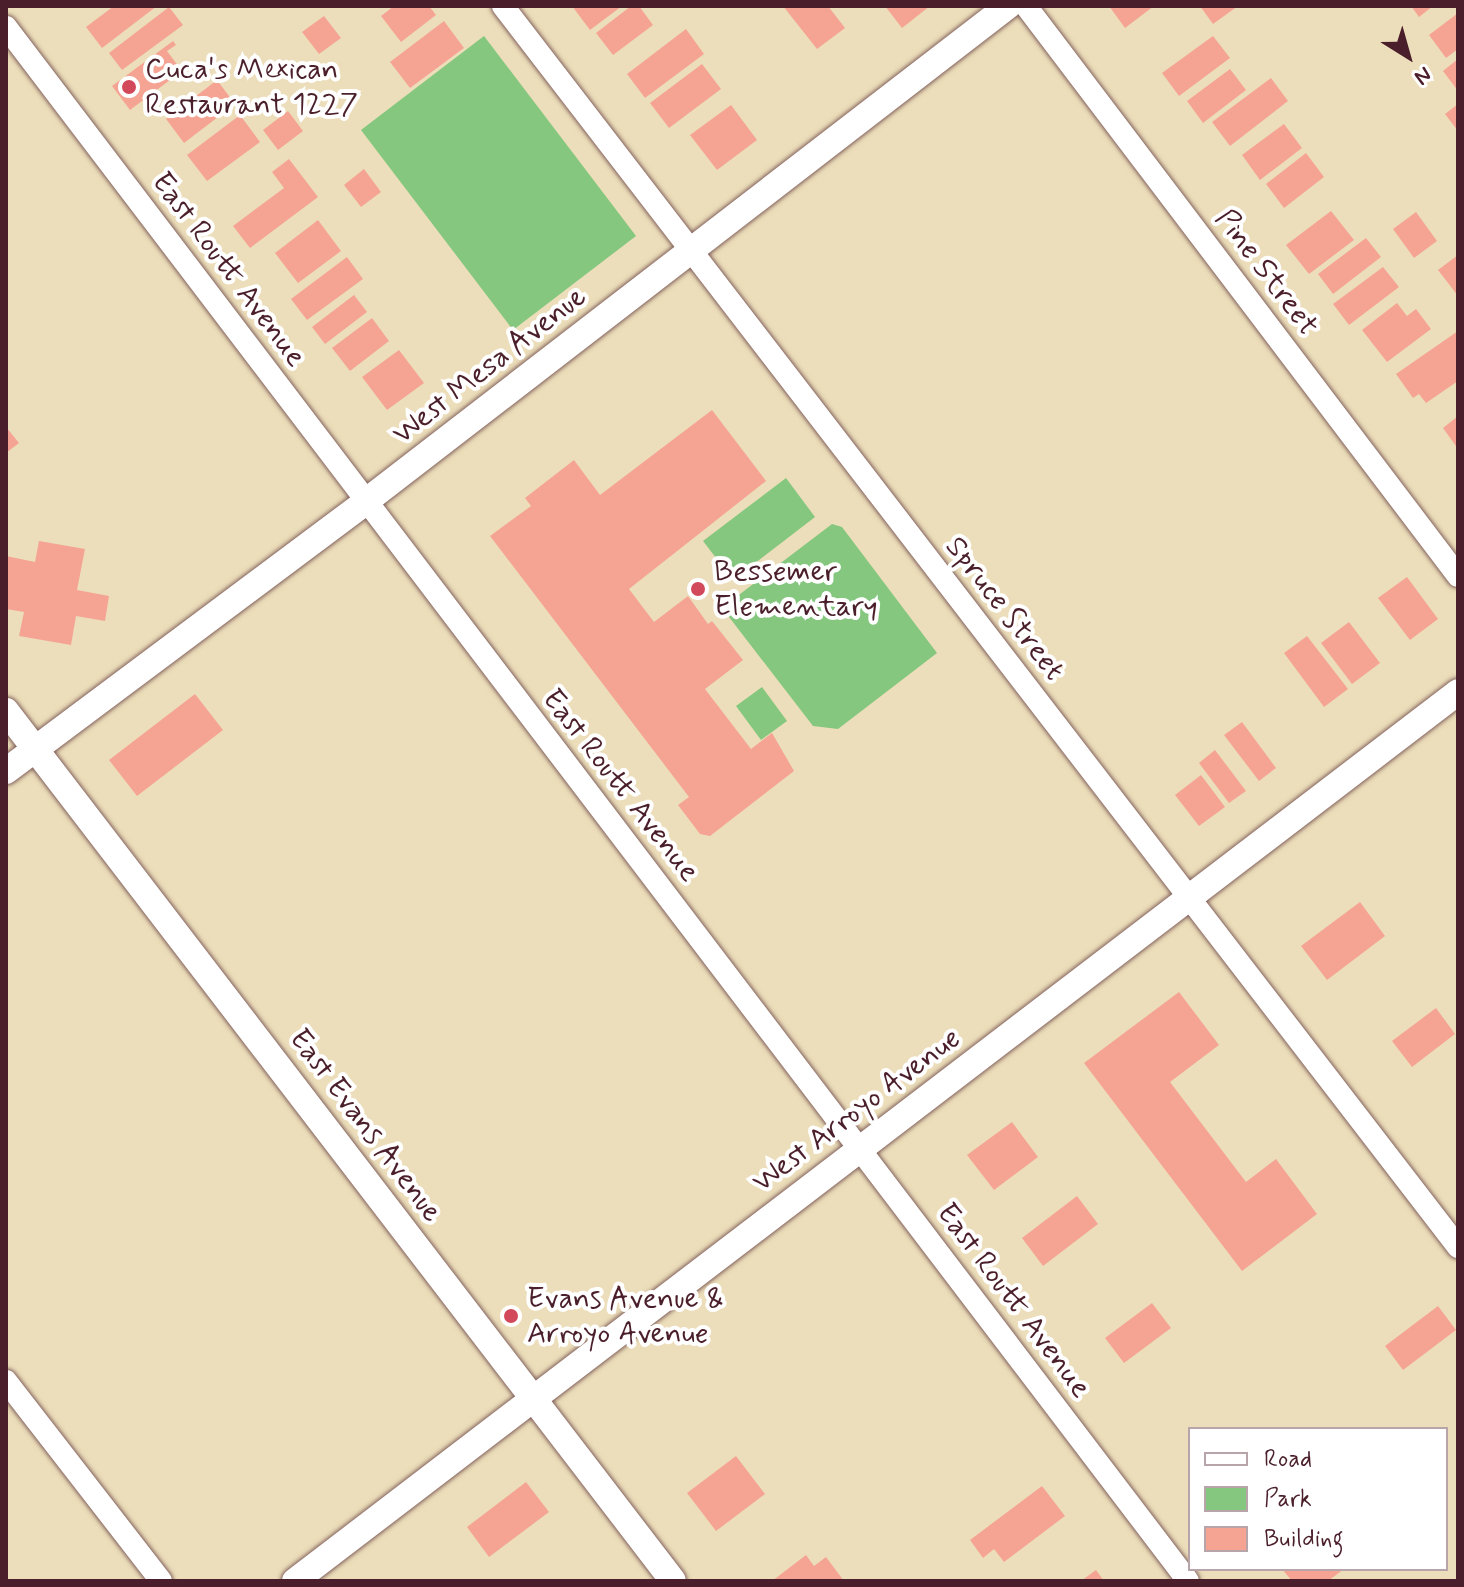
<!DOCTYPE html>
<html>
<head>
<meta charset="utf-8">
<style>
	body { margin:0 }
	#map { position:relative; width:1464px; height:1587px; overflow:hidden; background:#ecdeba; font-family:Mynerve,sans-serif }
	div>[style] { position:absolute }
	.green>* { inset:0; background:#85c77f }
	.building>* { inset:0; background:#f5a493 }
	.roads { filter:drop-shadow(0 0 2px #83625d) drop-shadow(0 0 2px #83625d) }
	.minor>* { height:22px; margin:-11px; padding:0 11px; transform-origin:11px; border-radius:11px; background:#fff }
	.tertiary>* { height:26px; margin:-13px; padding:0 13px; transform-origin:13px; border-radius:13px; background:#fff }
	.dots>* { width:22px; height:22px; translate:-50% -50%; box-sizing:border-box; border:4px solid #fff; border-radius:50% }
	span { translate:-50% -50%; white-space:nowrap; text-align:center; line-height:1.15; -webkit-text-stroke:8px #fff; paint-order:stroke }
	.poi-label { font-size:30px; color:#4a1f2b }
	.left { translate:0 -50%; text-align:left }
	.street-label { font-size:30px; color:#4a1f2b }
	.frame { position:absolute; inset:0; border:8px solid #4a1f2b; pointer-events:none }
	.legend { position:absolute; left:1188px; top:1427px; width:260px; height:144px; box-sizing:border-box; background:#fff; border:2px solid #b7a5aa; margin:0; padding:10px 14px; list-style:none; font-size:24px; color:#4a1f2b }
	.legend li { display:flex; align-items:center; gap:16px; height:40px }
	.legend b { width:40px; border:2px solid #b7a5aa }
	.north { position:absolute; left:1368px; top:16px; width:80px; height:80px; -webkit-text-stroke:6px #fff; paint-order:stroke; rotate:143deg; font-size:22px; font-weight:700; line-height:32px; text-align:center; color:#4a1f2b }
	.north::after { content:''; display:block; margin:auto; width:28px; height:36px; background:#4a1f2b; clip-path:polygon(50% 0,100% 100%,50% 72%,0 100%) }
</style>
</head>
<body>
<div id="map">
	<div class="green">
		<i style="clip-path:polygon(484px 36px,636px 236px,513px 330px,361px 130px)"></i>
		<i style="clip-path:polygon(786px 478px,815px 517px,733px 580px,703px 541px)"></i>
		<i style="clip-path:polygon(832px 524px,842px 527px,937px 653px,838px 729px,813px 726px,729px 617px,727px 604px)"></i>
		<i style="clip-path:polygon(762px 687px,787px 721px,761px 740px,736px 706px)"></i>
	</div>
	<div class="building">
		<i style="clip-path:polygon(114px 6px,157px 6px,102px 48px,86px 27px)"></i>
		<i style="clip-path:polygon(394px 6px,429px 6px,436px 15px,401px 42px,381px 16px)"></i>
		<i style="clip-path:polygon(572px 6px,622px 6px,590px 30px)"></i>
		<i style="clip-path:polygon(631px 6px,639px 6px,653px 25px,613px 55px,596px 33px)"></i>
		<i style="clip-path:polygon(783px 6px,828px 6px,845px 28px,817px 49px)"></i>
		<i style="clip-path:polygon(885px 6px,930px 6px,902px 28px)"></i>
		<i style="clip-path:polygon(1109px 6px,1154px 6px,1125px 28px)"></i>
		<i style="clip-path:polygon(1200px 6px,1238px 6px,1213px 24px)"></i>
		<i style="clip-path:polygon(1411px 6px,1433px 6px,1419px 17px)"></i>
		<i style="clip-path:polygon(169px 7px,183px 25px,122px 70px,109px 53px)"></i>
		<i style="clip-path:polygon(1458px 13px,1458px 49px,1446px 58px,1429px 35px)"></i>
		<i style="clip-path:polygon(324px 16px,341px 38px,319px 54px,302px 32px)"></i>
		<i style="clip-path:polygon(444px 21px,464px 48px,410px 88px,390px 62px)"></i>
		<i style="clip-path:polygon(686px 29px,704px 54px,645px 98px,627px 74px)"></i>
		<i style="clip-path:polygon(1213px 36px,1230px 58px,1179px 96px,1162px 73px)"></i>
		<i style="clip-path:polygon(173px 41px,176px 45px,167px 51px,182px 71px,130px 110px,112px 86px)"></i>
		<i style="clip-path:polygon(1458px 59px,1458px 91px,1443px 71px)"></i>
		<i style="clip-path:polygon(702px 64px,721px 89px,669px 128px,650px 103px)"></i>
		<i style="clip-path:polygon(1230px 69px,1246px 90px,1203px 123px,1187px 101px)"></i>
		<i style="clip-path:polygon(1271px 78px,1288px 101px,1230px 146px,1212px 122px)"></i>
		<i style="clip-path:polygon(217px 80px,235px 104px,184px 143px,166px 119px)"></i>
		<i style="clip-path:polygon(1458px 104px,1458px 131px,1445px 114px)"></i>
		<i style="clip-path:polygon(731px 105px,757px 140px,717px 170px,690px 135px)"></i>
		<i style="clip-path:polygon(288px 111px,303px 131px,278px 150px,263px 130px)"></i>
		<i style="clip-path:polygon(240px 115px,260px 142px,207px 181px,187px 155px)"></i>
		<i style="clip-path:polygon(1284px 124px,1302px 148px,1260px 180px,1242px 155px)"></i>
		<i style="clip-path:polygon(1306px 153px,1324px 177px,1284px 208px,1266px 184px)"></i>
		<i style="clip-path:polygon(289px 159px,318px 197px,250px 248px,233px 226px,284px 188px,272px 172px)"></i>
		<i style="clip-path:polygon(364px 169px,381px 192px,361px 207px,344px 185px)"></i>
		<i style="clip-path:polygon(1331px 211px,1354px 240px,1309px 274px,1286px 245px)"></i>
		<i style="clip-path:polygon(1416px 212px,1437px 241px,1414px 258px,1393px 229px)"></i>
		<i style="clip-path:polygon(318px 220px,341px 251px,298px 283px,275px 253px)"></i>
		<i style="clip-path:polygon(1366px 238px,1381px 257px,1333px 294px,1318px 274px)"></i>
		<i style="clip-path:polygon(1458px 255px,1458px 296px,1438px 270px)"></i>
		<i style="clip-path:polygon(347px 257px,363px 279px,307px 320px,291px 299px)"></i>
		<i style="clip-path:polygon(1383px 267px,1399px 287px,1349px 325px,1333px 304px)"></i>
		<i style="clip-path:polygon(354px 295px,367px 312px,325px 344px,312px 327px)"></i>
		<i style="clip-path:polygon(1397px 303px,1407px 316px,1416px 309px,1431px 329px,1387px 362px,1362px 330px)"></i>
		<i style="clip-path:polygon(372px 318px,389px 341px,350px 371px,332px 348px)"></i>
		<i style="clip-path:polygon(1458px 331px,1458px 381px,1426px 403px,1419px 394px,1413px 398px,1396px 374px)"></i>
		<i style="clip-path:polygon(399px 350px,424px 383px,387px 410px,362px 377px)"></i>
		<i style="clip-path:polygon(712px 410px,766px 481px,629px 589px,654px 622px,688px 596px,708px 624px,712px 621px,743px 660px,705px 689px,751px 749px,772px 733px,794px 771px,710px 836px,700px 834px,678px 805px,689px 797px,490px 536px,531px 506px,525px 498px,574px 460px,600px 495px)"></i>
		<i style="clip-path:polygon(1458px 416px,1458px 449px,1443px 428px)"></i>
		<i style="clip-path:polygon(6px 427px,19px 443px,6px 453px)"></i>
		<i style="clip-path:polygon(39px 541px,85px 549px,77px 590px,109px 596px,105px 621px,76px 616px,71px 645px,19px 636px,24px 612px,6px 609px,6px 556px,35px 562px)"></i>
		<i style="clip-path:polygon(1407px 577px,1438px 619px,1410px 640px,1378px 598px)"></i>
		<i style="clip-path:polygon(1349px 622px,1380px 663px,1352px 684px,1321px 643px)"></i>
		<i style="clip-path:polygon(1307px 636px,1348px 689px,1324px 707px,1284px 653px)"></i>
		<i style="clip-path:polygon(195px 694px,223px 730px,137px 796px,109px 760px)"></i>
		<i style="clip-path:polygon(1242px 722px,1276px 768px,1259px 781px,1224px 735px)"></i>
		<i style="clip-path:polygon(1215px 750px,1246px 791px,1229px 803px,1199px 763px)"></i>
		<i style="clip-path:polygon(1201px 775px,1225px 807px,1199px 826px,1175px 795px)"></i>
		<i style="clip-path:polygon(1360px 902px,1385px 936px,1327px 980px,1301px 946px)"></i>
		<i style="clip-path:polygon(1179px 992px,1219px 1045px,1170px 1082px,1246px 1182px,1276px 1159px,1317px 1214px,1242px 1271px,1084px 1063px)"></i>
		<i style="clip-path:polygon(1436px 1008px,1455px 1034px,1412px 1067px,1392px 1041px)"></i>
		<i style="clip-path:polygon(1012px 1122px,1038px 1157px,994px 1190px,967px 1155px)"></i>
		<i style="clip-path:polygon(1077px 1196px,1098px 1224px,1043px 1266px,1022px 1238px)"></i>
		<i style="clip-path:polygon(1152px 1303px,1171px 1328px,1124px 1363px,1105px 1338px)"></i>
		<i style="clip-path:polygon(1438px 1306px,1456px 1330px,1403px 1370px,1385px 1346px)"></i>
		<i style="clip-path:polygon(736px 1456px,765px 1494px,716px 1531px,687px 1493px)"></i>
		<i style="clip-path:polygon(526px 1482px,549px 1512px,489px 1557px,467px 1527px)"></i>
		<i style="clip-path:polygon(1042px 1486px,1065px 1516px,1004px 1562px,994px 1549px,983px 1558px,970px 1540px)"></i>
		<i style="clip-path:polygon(806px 1555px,814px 1566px,826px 1557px,844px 1581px,772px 1581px)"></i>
		<i style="clip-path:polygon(1282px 1569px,1344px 1569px,1328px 1581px,1292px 1581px)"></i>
		<i style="clip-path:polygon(1096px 1570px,1104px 1581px,1081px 1581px)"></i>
	</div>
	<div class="roads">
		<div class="minor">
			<i style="left:503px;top:6px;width:1566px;rotate:52.42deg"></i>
			<i style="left:1026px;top:6px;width:715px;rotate:52.84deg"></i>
			<i style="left:6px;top:27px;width:1952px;rotate:52.74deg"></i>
			<i style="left:6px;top:1381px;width:253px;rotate:52.2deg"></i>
		</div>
		<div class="tertiary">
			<i style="left:6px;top:711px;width:1096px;rotate:52.52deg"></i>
			<i style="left:6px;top:771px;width:449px;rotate:-36.8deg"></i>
			<i style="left:365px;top:502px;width:812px;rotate:-37.65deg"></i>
			<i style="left:295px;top:1581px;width:1464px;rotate:-37.39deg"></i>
		</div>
	</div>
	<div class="dots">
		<i style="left:129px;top:87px;background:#d1495b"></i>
		<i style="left:698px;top:589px;background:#d1495b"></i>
		<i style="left:511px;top:1316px;background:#d1495b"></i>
	</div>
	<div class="poi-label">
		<span class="left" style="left:145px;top:87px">Cuca's Mexican<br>Restaurant 1227</span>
		<span class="left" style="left:714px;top:589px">Bessemer<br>Elementary</span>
		<span class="left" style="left:527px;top:1316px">Evans Avenue &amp;<br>Arroyo Avenue</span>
	</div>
	<div class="street-label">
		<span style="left:228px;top:270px;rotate:53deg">East Routt Avenue</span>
		<span style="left:1266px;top:273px;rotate:53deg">Pine Street</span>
		<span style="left:490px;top:366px;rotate:-38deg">West Mesa Avenue</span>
		<span style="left:1004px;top:609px;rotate:52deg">Spruce Street</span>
		<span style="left:620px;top:786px;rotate:52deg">East Routt Avenue</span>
		<span style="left:857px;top:1111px;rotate:-37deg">West Arroyo Avenue</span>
		<span style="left:365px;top:1126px;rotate:53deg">East Evans Avenue</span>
		<span style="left:1013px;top:1301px;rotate:53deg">East Routt Avenue</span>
	</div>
	<div class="frame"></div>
	<ul class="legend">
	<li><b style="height:10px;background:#fff"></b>Road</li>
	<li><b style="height:22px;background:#85c77f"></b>Park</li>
	<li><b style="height:22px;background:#f5a493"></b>Building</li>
	</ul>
	<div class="north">N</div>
</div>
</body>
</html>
